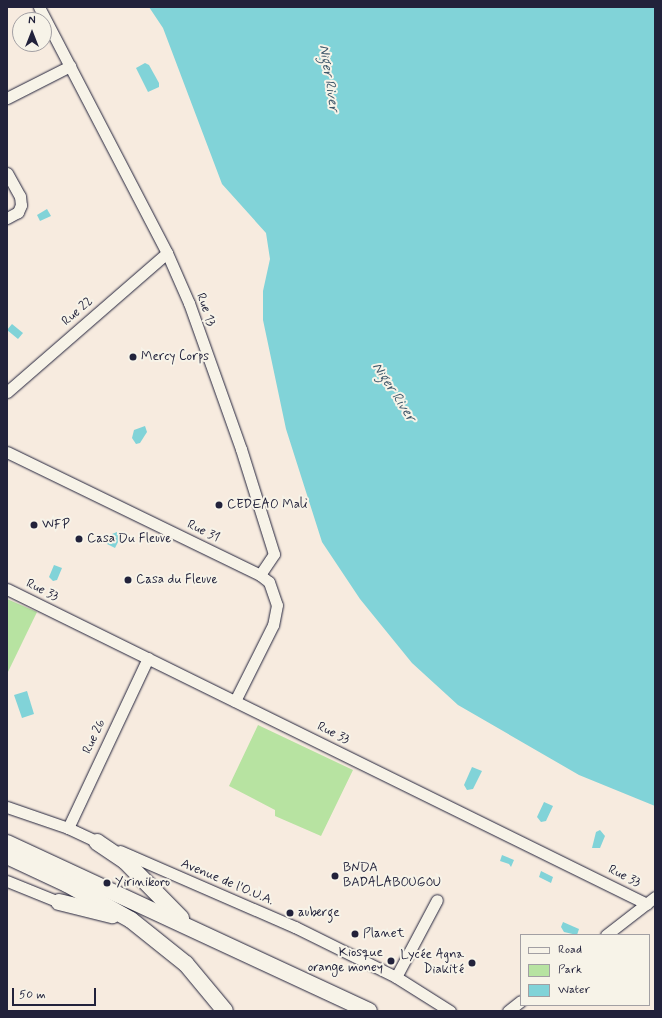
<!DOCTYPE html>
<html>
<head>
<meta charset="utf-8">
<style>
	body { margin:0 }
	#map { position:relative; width:662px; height:1018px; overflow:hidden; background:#f7ebdf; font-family:Mynerve,sans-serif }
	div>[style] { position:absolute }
	.green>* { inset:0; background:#b7e3a1 }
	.water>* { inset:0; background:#81d3d8 }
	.roads { filter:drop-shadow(0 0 1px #22223b) drop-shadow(0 0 1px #22223b) }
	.minor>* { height:11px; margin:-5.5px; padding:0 5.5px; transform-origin:5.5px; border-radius:5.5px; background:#f7f3e8 }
	.highway>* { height:16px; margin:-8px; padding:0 8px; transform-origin:8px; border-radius:8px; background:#f7f3e8 }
	.dots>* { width:11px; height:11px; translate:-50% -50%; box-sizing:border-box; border:2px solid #f7f3e8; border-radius:50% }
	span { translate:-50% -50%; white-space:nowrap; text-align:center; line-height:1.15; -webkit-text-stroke:4px #f7f3e8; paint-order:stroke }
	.street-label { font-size:13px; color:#22223b }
	.poi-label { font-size:13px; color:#22223b }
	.left { translate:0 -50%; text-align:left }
	.right { translate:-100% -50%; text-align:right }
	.water-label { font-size:14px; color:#3e576a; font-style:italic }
	.frame { position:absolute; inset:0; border:8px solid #22223b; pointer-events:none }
	.legend { position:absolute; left:520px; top:934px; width:130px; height:72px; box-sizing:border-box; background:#f7f3e8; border:1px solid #a29fa3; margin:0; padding:5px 7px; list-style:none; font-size:12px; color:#22223b }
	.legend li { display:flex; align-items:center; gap:8px; height:20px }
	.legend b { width:20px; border:1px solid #a29fa3 }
	.north { position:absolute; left:12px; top:12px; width:40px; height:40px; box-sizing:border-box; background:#f7f3e8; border:1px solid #a29fa3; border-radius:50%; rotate:0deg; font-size:11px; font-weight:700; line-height:16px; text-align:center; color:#22223b }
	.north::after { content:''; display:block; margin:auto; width:14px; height:18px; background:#22223b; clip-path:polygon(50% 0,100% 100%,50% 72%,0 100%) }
	.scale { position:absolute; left:12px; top:988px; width:84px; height:18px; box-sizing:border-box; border:2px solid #22223b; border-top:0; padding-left:5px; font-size:12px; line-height:14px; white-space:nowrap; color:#22223b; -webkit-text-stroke:3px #f7f3e8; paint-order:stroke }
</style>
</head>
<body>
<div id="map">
	<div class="green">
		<i style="clip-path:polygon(7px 599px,37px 612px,7px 674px)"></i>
		<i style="clip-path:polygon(258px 725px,353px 770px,321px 836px,275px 816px,275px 810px,229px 786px)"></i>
	</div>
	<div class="water">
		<i style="clip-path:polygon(149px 7px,655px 7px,655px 806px,579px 775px,458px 705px,412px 663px,360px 599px,322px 542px,286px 429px,263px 320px,263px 291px,270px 259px,266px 233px,222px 184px,163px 28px)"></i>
		<i style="clip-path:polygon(145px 63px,149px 65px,159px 83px,159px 87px,148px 92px,136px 68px)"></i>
		<i style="clip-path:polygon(47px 209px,51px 216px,40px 221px,37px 215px)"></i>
		<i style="clip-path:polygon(12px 324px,23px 333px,18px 339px,7px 330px)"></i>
		<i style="clip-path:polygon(145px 426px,147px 432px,140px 443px,136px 444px,132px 438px,134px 430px)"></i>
		<i style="clip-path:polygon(117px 532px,120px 538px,115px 548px,107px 544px,112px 534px)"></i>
		<i style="clip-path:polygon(54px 565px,62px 568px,57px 580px,53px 581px,49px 577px)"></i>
		<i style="clip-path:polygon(27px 691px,34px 714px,22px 718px,14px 695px)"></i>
		<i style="clip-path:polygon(472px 767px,482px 771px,473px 789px,467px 790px,464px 785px)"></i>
		<i style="clip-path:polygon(544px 802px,553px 806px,546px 821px,541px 822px,537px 817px)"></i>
		<i style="clip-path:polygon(600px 830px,605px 836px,600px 848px,592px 848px,596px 832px)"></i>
		<i style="clip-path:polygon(502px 855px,514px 860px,511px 867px,509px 864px,500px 861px)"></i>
		<i style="clip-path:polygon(541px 871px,553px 877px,551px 883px,539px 877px)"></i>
		<i style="clip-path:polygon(563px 922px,579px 929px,577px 935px,564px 932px,561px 927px)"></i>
	</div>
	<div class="roads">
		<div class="minor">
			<i style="left:39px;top:7px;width:277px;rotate:62.5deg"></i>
			<i style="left:167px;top:253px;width:55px;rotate:66.3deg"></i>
			<i style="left:189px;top:303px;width:155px;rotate:70.4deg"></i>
			<i style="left:241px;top:449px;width:110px;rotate:72.6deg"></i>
			<i style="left:274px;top:554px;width:25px;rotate:124deg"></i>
			<i style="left:7px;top:98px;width:71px;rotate:-26.9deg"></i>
			<i style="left:7px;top:173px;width:26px;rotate:61deg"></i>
			<i style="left:20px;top:196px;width:9px;rotate:84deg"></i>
			<i style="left:21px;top:205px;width:8px;rotate:113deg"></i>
			<i style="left:18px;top:212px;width:13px;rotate:151deg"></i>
			<i style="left:7px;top:392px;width:212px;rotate:-41deg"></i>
			<i style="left:7px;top:452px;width:281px;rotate:25.9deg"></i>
			<i style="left:260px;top:575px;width:11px;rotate:38deg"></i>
			<i style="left:269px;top:582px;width:24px;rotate:71deg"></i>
			<i style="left:277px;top:605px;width:20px;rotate:101deg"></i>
			<i style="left:273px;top:625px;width:85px;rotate:116.6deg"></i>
			<i style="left:7px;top:589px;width:713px;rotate:26.21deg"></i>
			<i style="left:7px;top:807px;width:65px;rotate:19deg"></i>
			<i style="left:68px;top:828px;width:40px;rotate:25deg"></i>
			<i style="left:68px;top:828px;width:188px;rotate:-64.8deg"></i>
			<i style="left:120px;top:851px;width:191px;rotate:23.5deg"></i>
			<i style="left:295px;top:927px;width:113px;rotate:26.3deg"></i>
			<i style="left:396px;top:977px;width:64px;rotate:32.2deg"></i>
			<i style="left:7px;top:881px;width:56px;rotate:22deg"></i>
			<i style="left:606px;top:935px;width:62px;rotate:-37.8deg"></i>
			<i style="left:396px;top:977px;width:87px;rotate:-62deg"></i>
			<i style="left:508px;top:1011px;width:16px;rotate:-38deg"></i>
		</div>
		<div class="highway">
			<i style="left:97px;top:842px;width:34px;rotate:34deg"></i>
			<i style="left:125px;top:861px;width:80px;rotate:45.5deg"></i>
			<i style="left:7px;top:843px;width:399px;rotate:24.9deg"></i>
			<i style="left:7px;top:856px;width:66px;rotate:25deg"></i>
			<i style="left:67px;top:884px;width:73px;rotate:29.4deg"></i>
			<i style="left:131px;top:920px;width:70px;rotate:38.7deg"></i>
			<i style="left:186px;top:964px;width:61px;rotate:50.3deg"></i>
			<i style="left:59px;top:902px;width:55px;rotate:13.8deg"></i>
		</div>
	</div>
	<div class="dots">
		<i style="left:133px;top:357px;background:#22223b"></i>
		<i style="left:219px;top:505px;background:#22223b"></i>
		<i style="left:34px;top:525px;background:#22223b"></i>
		<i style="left:79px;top:539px;background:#22223b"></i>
		<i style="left:128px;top:580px;background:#22223b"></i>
		<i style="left:335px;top:876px;background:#22223b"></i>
		<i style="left:107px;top:883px;background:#22223b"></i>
		<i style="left:290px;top:913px;background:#22223b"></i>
		<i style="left:355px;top:934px;background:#22223b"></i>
		<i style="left:391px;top:961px;background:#22223b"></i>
		<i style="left:472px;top:963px;background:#22223b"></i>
	</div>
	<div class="street-label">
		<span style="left:205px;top:310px;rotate:70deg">Rue 13</span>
		<span style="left:78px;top:312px;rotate:-41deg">Rue 22</span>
		<span style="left:203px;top:532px;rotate:26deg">Rue 31</span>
		<span style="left:42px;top:591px;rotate:26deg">Rue 33</span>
		<span style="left:333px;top:734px;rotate:26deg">Rue 33</span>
		<span style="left:95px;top:737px;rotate:-65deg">Rue 26</span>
		<span style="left:624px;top:877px;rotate:26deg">Rue 33</span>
		<span style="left:227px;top:883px;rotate:23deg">Avenue de l'O.U.A.</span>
	</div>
	<div class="poi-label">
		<span class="left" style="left:141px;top:357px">Mercy Corps</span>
		<span class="left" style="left:227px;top:505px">CEDEAO Mali</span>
		<span class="left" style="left:42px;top:525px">WFP</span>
		<span class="left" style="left:87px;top:539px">Casa Du Fleuve</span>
		<span class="left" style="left:136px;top:580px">Casa du Fleuve</span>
		<span class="left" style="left:343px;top:876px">BNDA<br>BADALABOUGOU</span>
		<span class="left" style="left:115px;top:883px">Yirinikoro</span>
		<span class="left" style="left:298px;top:913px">auberge</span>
		<span class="left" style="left:363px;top:934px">Planet</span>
		<span class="right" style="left:383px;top:961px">Kiosque<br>orange money</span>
		<span class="right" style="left:464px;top:963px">Lycée Agna<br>Diakité</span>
	</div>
	<div class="water-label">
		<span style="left:329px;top:78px;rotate:81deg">Niger River</span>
		<span style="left:394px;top:392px;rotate:57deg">Niger River</span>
	</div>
	<div class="frame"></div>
	<ul class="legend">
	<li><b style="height:5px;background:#f7f3e8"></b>Road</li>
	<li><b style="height:11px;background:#b7e3a1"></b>Park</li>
	<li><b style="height:11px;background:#81d3d8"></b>Water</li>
	</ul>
	<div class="north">N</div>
	<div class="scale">50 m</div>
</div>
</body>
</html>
